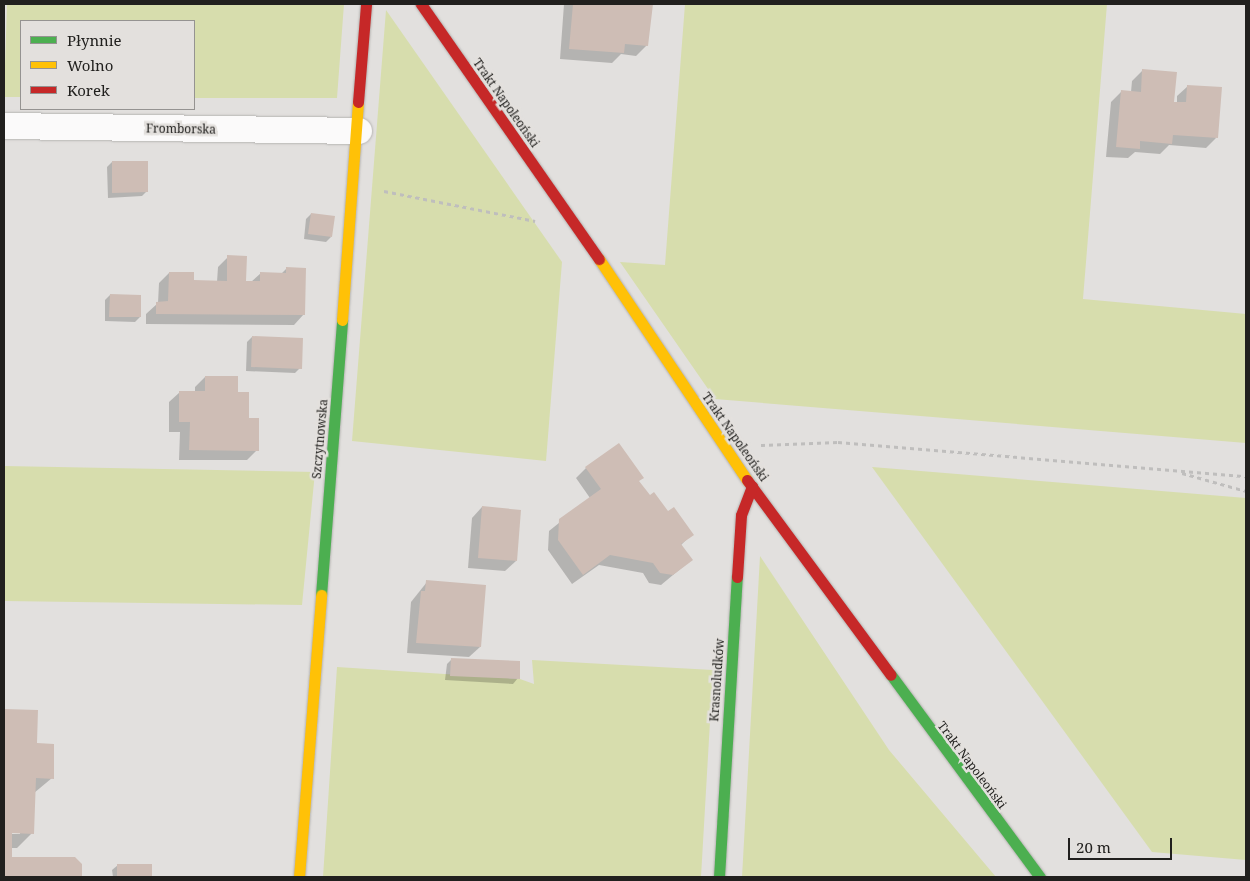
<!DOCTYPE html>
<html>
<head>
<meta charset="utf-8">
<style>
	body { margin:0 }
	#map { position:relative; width:1250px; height:881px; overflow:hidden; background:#e2e0de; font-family:"Noto Serif",serif }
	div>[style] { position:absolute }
	.green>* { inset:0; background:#d7ddad }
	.shadow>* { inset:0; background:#0003 }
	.building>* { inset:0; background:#cebdb5 }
	.path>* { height:3px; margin-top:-1.5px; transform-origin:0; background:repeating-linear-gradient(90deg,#bfbebd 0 4px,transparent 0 8px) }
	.roads { filter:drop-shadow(0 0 1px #b5b3b1) drop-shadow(0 0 1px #b5b3b1) }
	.street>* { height:26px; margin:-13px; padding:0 13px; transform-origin:13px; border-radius:13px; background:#fbfafa }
	.fast>* { height:11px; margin:-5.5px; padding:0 5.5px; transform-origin:5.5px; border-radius:5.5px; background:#4caf50 }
	.slow>* { height:11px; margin:-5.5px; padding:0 5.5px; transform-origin:5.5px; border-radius:5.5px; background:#ffc107 }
	.jam>* { height:11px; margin:-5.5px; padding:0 5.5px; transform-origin:5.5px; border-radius:5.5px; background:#c62828 }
	span { translate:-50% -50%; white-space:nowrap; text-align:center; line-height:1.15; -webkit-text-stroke:5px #e3e0dd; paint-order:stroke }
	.street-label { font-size:12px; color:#21201e }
	.frame { position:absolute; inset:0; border:5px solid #21201e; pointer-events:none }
	.legend { position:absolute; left:20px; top:20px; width:175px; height:90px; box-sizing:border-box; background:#e3e0dd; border:1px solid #959391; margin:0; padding:6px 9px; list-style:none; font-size:15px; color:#21201e }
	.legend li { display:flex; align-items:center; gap:10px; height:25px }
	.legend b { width:25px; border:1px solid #959391 }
	.scale { position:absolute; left:1068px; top:838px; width:104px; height:22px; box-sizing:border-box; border:2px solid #21201e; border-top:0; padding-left:6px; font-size:15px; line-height:18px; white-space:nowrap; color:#21201e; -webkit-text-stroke:4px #e3e0dd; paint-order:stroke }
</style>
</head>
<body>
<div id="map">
	<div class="green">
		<i style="clip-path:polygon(7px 4px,344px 4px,337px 98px,194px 98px,194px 21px,21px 21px,21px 97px,4px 97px)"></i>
		<i style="clip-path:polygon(685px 4px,1107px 4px,1083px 299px,1246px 314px,1246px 443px,715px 399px,620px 262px,665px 265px)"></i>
		<i style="clip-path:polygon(386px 10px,562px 262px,546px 461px,352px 441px)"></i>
		<i style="clip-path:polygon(4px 466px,315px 472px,302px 605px,4px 601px)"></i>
		<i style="clip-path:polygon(872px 467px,1246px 498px,1246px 860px,1152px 852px)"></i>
		<i style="clip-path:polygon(760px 556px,889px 750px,996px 877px,742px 877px)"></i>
		<i style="clip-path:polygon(532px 660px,713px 670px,701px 877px,323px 877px,337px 667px,520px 679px,534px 684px)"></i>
	</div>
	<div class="shadow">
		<i style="clip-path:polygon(564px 4px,651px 4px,647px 45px,636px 56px,621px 54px,612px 63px,560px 59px)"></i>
		<i style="clip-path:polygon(1143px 70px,1173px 103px,1177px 103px,1177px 96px,1188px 86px,1216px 138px,1206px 148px,1169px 145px,1160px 154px,1135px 152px,1128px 158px,1106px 157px,1111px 102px,1121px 92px,1131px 92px,1132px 81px)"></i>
		<i style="clip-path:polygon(112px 162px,147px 191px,142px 196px,108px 198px,107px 167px)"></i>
		<i style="clip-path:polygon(311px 214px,331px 237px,326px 242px,304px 239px,306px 219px)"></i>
		<i style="clip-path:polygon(228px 257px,244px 282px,251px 282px,261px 273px,281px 274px,286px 269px,304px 314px,294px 325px,146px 324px,146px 314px,158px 303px,159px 283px,169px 273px,193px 281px,217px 282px,218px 267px)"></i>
		<i style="clip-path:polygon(110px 295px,140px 317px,135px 322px,105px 321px,105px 300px)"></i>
		<i style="clip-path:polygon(252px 337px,300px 368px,295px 373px,246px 371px,247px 342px)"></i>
		<i style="clip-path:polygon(205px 377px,237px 393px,257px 450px,247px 460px,179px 460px,180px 432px,169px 432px,169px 402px,180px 392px,195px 392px,195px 387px)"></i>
		<i style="clip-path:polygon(586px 468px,638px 482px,650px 497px,692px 534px,681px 545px,691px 560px,661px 585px,649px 583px,643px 573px,599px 565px,572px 584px,548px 550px,549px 531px,590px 498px,576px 478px)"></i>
		<i style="clip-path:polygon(482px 507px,516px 561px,505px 571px,468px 568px,472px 518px)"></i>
		<i style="clip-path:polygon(427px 582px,480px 647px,469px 657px,407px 653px,411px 602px)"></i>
		<i style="clip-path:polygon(452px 659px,518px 678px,513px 684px,445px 680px,447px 664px)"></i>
		<i style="clip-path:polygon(evenodd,4px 710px,37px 711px,36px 744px,52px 778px,34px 793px,32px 833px,17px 848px,11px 848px,11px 859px,81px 864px,81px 877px,4px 877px,4px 710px,20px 832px,20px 834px,6px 834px,20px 832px)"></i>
		<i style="clip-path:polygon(118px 865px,151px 866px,151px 877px,113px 877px,112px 870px)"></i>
	</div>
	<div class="building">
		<i style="clip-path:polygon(573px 4px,653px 4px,648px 46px,625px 44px,624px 53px,569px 49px)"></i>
		<i style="clip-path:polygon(1142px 69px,1177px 72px,1174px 102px,1186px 102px,1187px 85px,1222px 87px,1218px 138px,1173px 135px,1172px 144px,1140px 141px,1140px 149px,1116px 147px,1121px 90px,1141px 92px)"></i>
		<i style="clip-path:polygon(112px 161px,148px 161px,148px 192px,112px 193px)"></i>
		<i style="clip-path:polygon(311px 213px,335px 216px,332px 237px,308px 234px)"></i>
		<i style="clip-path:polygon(227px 255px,247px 256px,246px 281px,260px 281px,260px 272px,286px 273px,286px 267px,306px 268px,305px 315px,156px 314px,156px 302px,168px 301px,169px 272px,194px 272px,194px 280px,227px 281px)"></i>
		<i style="clip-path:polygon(110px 294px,141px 295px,141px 317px,109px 317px)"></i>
		<i style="clip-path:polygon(252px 336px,303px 338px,302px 369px,251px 367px)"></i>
		<i style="clip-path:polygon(205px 376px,238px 376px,238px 392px,249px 392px,249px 418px,259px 418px,259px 451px,189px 450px,190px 422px,179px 422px,179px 391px,205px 391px)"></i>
		<i style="clip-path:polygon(619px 443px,644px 478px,639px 481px,650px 495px,654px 492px,668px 511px,674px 507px,694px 535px,681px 544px,693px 560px,673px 575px,660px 573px,653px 563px,610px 555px,583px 575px,558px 540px,559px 519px,601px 489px,585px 467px)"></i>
		<i style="clip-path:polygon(482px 506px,521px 510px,517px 561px,478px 558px)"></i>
		<i style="clip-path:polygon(426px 580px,486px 585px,481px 647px,416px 643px,421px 591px,425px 591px)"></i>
		<i style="clip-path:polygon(451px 658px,520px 661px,520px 679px,450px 676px)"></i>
		<i style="clip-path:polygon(4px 709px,38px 710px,37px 743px,54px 744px,54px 779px,36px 778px,34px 834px,12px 833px,12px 857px,75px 857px,82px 864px,82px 877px,4px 877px)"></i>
		<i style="clip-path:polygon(117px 864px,152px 864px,152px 877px,117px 877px)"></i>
	</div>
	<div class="path">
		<i style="left:384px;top:191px;width:154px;rotate:11.2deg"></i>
		<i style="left:761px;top:445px;width:77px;rotate:-2.2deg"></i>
		<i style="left:838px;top:442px;width:409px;rotate:4.8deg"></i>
		<i style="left:1182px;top:473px;width:66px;rotate:15.7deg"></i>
	</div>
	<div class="roads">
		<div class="street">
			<i style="left:4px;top:126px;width:355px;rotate:0.8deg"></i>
		</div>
		<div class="fast">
			<i style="left:321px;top:595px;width:276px;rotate:-85.6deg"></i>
			<i style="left:891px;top:675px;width:251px;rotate:53.6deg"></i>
			<i style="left:719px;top:877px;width:301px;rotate:-86.6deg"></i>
		</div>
		<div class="slow">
			<i style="left:599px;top:259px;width:266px;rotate:56.2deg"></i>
			<i style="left:342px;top:320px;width:219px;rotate:-85.8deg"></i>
			<i style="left:299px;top:877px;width:283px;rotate:-85.5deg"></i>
		</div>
		<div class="jam">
			<i style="left:421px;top:4px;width:311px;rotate:55.1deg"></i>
			<i style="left:358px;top:102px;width:98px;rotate:-85.3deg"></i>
			<i style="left:747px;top:480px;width:242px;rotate:53.6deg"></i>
			<i style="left:737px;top:577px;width:62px;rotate:-86.3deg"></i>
			<i style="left:741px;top:515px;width:31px;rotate:-69deg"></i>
		</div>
	</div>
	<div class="street-label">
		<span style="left:506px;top:103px;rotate:55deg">Trakt Napoleoński</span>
		<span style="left:181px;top:129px;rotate:1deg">Fromborska</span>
		<span style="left:735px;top:437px;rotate:55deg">Trakt Napoleoński</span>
		<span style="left:320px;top:439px;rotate:-85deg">Szczytnowska</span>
		<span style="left:717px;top:680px;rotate:-86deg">Krasnoludków</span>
		<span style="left:972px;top:765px;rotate:53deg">Trakt Napoleoński</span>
	</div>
	<div class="frame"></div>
	<ul class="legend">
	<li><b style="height:6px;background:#4caf50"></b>Płynnie</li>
	<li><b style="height:6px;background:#ffc107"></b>Wolno</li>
	<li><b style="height:6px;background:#c62828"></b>Korek</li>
	</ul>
	<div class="scale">20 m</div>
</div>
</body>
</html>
